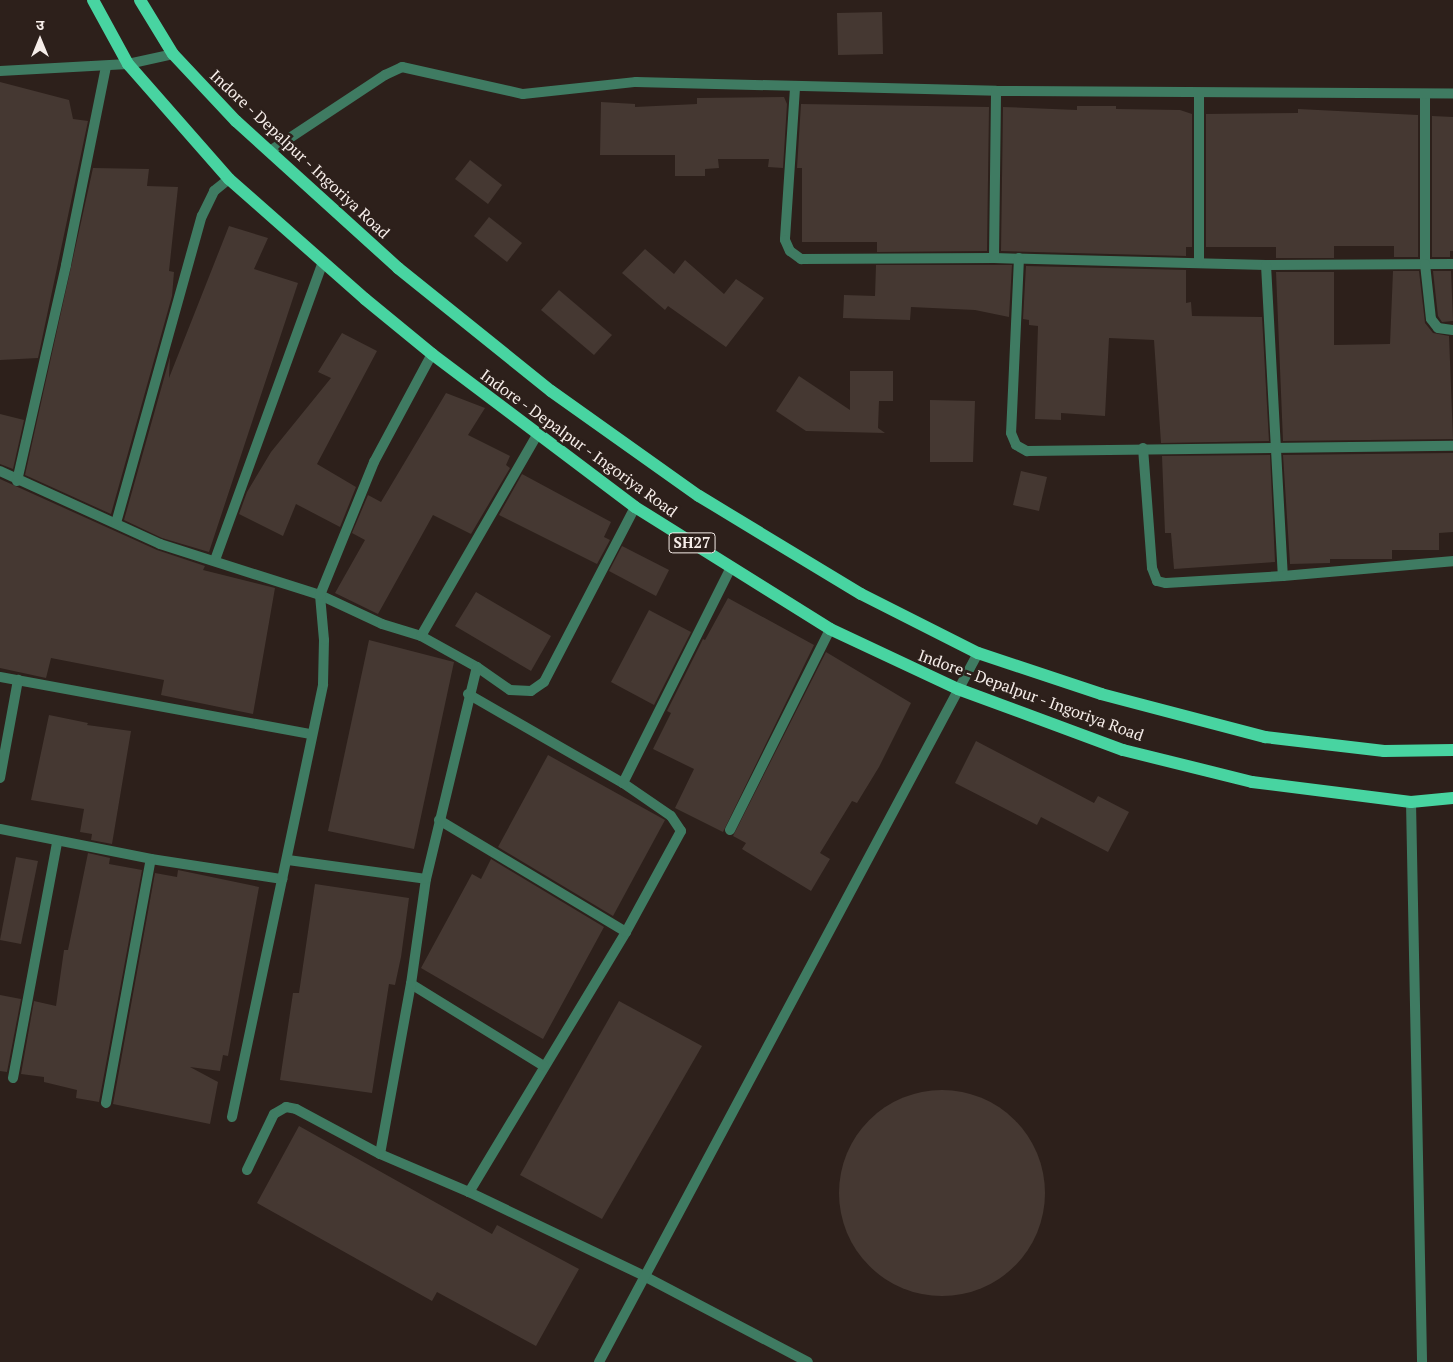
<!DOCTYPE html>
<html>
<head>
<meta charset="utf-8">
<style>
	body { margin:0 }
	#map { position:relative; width:1453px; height:1362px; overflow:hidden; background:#2d201b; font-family:"PT Serif","Noto Sans Devanagari",serif }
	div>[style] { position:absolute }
	.building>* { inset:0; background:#453832 }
	.round { border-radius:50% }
	.minor>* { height:10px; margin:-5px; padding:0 5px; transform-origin:5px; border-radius:5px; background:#3f7b62 }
	.tertiary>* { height:10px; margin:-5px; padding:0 5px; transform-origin:5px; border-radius:5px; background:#3f7b62 }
	.primary>* { height:12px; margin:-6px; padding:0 6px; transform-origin:6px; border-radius:6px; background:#48d4a1 }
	span { translate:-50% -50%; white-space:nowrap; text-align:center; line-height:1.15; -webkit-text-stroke:5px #2d201b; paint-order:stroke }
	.shield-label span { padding:1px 4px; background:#2d201b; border:1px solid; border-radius:4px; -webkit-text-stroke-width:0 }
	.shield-label { font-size:15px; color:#f6ede9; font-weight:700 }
	.street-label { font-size:16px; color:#f6ede9 }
	.north { position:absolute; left:15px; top:15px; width:50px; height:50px; -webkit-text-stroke:4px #2d201b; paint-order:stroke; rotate:0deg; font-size:14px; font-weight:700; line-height:20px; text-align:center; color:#f6ede9 }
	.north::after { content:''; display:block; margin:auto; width:18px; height:22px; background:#f6ede9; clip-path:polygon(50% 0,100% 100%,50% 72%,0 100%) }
</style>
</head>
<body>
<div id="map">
	<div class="building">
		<i style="clip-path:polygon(882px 12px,883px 54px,838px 55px,837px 13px)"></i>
		<i style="clip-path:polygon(0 82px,69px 100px,73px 119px,88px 121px,38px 358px,0 360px)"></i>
		<i style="clip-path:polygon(784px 97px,787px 104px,783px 168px,768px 167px,769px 159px,718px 159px,719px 168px,705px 169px,705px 176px,675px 176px,675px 155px,600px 155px,601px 102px,635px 104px,635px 107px,697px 104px,697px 98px)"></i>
		<i style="clip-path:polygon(801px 104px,989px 107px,987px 251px,877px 252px,877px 242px,802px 242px,802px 168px,797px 168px)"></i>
		<i style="clip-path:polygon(1077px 106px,1116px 106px,1116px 109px,1180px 110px,1192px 114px,1192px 247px,1186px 247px,1186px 256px,1001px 251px,1003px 107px,1077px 110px)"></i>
		<i style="clip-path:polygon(1298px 109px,1418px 115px,1418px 257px,1394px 257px,1394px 246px,1334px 246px,1334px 258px,1276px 258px,1276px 247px,1206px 247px,1206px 114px,1298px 113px)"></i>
		<i style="clip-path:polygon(1432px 116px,1453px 117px,1453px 251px,1450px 251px,1450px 257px,1432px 257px)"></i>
		<i style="clip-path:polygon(470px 160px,502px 185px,488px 204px,455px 179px)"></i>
		<i style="clip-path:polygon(93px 168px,149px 169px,147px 186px,178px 187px,169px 271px,174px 272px,172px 296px,111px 514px,25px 475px)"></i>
		<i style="clip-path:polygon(489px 217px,522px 243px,507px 262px,474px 236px)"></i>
		<i style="clip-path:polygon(229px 226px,268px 238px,254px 269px,298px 283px,209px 552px,162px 538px,124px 520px,170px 357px,169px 378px)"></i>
		<i style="clip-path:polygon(645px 249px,674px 274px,685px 260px,724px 294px,736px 279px,764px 298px,726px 347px,668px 306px,665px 310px,622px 273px)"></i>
		<i style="clip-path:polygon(876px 265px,1012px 265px,1009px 317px,975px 310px,911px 307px,910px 320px,843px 318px,844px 295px,875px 296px)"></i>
		<i style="clip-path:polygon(1026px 266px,1186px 270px,1186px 303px,1191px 302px,1192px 316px,1262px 317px,1269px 441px,1161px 443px,1154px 340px,1109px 338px,1105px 416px,1061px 413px,1061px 420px,1035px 419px,1038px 326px,1029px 325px,1029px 320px,1023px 319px)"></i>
		<i style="clip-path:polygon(1393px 271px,1419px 271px,1425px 323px,1433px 333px,1449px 336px,1453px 439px,1283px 441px,1276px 272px,1334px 272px,1334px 345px,1390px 344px)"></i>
		<i style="clip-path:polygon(1433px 271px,1451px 271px,1453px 321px,1442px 322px,1438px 316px)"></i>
		<i style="clip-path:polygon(559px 290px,612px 335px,594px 355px,541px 310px)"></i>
		<i style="clip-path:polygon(342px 333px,377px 351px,317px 464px,356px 487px,340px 527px,296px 504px,283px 536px,239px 514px,247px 492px,271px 452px,331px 378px,318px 372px)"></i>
		<i style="clip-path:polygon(850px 371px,893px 371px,893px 401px,879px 401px,878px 428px,885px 433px,806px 431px,776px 411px,799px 376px,850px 410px)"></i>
		<i style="clip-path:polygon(446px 393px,485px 408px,468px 435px,510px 456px,506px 465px,510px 468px,471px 534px,433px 515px,378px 614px,335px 593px,365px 540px,352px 533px,368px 495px,381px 502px)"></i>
		<i style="clip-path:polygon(930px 400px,975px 401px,973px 462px,930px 462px)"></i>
		<i style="clip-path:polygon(0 414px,24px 420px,13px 469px,0 464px)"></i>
		<i style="clip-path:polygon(1453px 453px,1453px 532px,1439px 533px,1439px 550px,1392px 550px,1392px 559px,1330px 559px,1330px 563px,1290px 564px,1283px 455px)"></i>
		<i style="clip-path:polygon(1270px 455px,1275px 562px,1174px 569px,1171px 533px,1165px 533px,1162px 456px)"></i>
		<i style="clip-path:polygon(1021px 471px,1047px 477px,1039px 511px,1013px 505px)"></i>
		<i style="clip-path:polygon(522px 474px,611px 522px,604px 537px,610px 540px,597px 564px,499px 515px)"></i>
		<i style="clip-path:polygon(0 479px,157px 550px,205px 566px,203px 570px,275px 588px,253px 714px,161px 695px,164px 680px,51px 658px,46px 678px,0 668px)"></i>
		<i style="clip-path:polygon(622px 546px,669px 570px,656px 596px,609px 571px)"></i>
		<i style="clip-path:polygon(476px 592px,551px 636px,531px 671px,455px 626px)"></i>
		<i style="clip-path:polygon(728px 598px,814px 645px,723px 832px,675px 808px,694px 769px,653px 749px,671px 713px,667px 711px,703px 639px,705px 640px)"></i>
		<i style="clip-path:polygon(649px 610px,691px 632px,654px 705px,611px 682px)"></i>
		<i style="clip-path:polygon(369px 640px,454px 662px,414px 849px,328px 831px)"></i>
		<i style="clip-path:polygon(826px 652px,911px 703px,879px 767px,857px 803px,852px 801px,820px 853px,830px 859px,811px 891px,742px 849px,746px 843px,733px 836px)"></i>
		<i style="clip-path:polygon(49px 715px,88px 723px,87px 725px,131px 731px,112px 844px,91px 840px,92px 834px,80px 832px,84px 809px,31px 800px)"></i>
		<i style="clip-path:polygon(976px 741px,1094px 803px,1098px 796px,1129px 812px,1108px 852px,1041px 817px,1037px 825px,955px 783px)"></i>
		<i style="clip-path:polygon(548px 755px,665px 820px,613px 916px,498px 847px)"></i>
		<i style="clip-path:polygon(88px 853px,110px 858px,109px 864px,142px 870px,99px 1102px,76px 1098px,77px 1090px,44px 1082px,44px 1077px,21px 1074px,34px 1001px,56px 1006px,64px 950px,68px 950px)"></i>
		<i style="clip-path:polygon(16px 857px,38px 861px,21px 944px,0 940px)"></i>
		<i style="clip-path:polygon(491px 859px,604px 927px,543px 1039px,421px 968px,472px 874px,481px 879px)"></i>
		<i style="clip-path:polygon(178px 870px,259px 887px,228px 1056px,223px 1055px,220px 1071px,190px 1067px,218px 1082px,210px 1124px,113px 1104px,155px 873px,177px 877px)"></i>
		<i style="clip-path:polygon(315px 884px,409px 898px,401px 957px,395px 985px,389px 984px,372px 1093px,280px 1080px,293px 993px,299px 993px)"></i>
		<i style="clip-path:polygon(0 995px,21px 999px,7px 1072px,0 1071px)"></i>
		<i style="clip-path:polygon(619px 1001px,702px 1046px,602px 1219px,520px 1175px)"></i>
		<i class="round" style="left:839px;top:1090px;width:206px;height:206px"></i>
		<i style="clip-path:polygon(299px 1126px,492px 1234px,497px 1225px,579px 1269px,536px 1346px,437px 1292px,432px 1301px,257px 1203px)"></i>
	</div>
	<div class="minor">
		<i style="left:795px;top:88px;width:152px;rotate:93.8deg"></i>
		<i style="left:785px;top:240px;width:12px;rotate:66deg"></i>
		<i style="left:790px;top:251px;width:14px;rotate:36deg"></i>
		<i style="left:801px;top:259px;width:193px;rotate:-0.3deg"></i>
		<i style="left:994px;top:258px;width:272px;rotate:1.5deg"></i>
		<i style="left:1266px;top:265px;width:187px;rotate:-0.3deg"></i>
		<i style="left:1199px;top:93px;width:170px;rotate:90deg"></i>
		<i style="left:1425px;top:95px;width:169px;rotate:90deg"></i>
		<i style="left:1425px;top:264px;width:55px;rotate:83.8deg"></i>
		<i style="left:1431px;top:319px;width:11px;rotate:52deg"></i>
		<i style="left:1438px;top:328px;width:15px;rotate:8deg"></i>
		<i style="left:270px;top:151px;width:138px;rotate:-33.5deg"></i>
		<i style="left:385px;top:75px;width:19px;rotate:-25deg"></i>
		<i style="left:402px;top:67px;width:124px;rotate:12.6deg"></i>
		<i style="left:523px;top:94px;width:114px;rotate:-6.1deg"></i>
		<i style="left:636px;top:82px;width:360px;rotate:1.4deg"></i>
		<i style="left:996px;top:91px;width:457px;rotate:0.3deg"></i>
		<i style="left:994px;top:258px;width:167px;rotate:-89.3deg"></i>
		<i style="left:1019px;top:258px;width:175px;rotate:92.6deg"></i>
		<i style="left:1011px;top:433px;width:13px;rotate:67deg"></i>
		<i style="left:1016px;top:445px;width:13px;rotate:29deg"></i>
		<i style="left:1027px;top:451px;width:426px;rotate:-0.7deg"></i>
		<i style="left:1266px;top:265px;width:311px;rotate:86.9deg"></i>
		<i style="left:1143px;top:448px;width:120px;rotate:85.7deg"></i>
		<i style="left:1152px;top:568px;width:14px;rotate:69deg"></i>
		<i style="left:1157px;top:581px;width:9px;rotate:13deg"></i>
		<i style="left:1166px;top:583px;width:117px;rotate:-3.4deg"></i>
		<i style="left:1283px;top:576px;width:171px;rotate:-5deg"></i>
		<i style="left:0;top:471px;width:176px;rotate:24.5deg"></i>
		<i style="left:160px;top:544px;width:168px;rotate:17.7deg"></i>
		<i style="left:320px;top:595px;width:68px;rotate:25.1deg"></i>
		<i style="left:382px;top:624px;width:41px;rotate:17.1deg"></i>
		<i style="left:421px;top:636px;width:64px;rotate:29deg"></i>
		<i style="left:477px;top:667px;width:40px;rotate:34.9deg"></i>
		<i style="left:510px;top:690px;width:21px;rotate:3deg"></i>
		<i style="left:531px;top:691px;width:16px;rotate:-35deg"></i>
		<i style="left:544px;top:682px;width:197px;rotate:-62.5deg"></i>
		<i style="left:17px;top:481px;width:221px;rotate:-77.2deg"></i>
		<i style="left:66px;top:265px;width:203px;rotate:-78.6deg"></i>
		<i style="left:116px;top:523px;width:319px;rotate:-74.4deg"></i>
		<i style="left:202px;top:216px;width:28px;rotate:-64deg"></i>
		<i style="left:214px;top:191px;width:19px;rotate:-39deg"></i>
		<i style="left:215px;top:560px;width:317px;rotate:-70.1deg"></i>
		<i style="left:421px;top:636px;width:232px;rotate:-60deg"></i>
		<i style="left:0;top:677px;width:316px;rotate:10.4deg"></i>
		<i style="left:468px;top:694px;width:179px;rotate:29.9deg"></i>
		<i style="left:623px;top:783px;width:58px;rotate:34.5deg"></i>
		<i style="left:671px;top:816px;width:18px;rotate:56deg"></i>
		<i style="left:681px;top:831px;width:115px;rotate:118.6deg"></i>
		<i style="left:626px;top:932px;width:304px;rotate:121.1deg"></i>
		<i style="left:0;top:778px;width:100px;rotate:-79.6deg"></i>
		<i style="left:623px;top:783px;width:241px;rotate:-63.4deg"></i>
		<i style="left:1411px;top:802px;width:560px;rotate:88.87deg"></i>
		<i style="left:439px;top:820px;width:218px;rotate:30.9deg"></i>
		<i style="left:0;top:829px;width:154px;rotate:11.2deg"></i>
		<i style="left:151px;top:859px;width:133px;rotate:8.7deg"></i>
		<i style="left:730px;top:830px;width:225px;rotate:-63.5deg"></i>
		<i style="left:288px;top:860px;width:139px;rotate:7.8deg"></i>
		<i style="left:411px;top:984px;width:156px;rotate:31.7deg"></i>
		<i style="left:13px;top:1078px;width:240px;rotate:-79.4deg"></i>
		<i style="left:106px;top:1103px;width:248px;rotate:-79.6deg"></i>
		<i style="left:232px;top:1117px;width:442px;rotate:-78.1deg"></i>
		<i style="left:323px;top:684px;width:44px;rotate:-88.7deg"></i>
		<i style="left:324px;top:640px;width:45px;rotate:-95.1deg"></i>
		<i style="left:320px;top:595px;width:144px;rotate:-67.9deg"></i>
		<i style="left:374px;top:462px;width:123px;rotate:-61.8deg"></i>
		<i style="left:380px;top:1154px;width:173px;rotate:-79.7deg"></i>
		<i style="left:411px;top:984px;width:106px;rotate:-81.9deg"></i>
		<i style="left:426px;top:879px;width:218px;rotate:-76.5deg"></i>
		<i style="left:247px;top:1170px;width:62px;rotate:-64.3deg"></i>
		<i style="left:274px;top:1114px;width:14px;rotate:-30deg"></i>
		<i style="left:286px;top:1107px;width:10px;rotate:11deg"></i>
		<i style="left:296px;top:1109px;width:95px;rotate:28.2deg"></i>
		<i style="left:380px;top:1154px;width:97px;rotate:23.1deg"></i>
		<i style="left:469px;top:1192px;width:194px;rotate:25.6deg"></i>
		<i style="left:644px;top:1276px;width:185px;rotate:27.7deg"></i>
		<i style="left:599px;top:1362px;width:804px;rotate:-61.87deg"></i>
	</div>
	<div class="tertiary">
		<i style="left:0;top:71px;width:128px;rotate:-3.1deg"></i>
		<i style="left:128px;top:64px;width:46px;rotate:-12.5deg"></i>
	</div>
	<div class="primary">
		<i style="left:93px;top:0;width:73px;rotate:61.3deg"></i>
		<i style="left:128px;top:64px;width:153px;rotate:48.7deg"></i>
		<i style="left:229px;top:179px;width:181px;rotate:41.4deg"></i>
		<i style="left:365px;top:299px;width:87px;rotate:39.4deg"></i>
		<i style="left:432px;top:354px;width:254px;rotate:37deg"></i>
		<i style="left:635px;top:507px;width:230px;rotate:32deg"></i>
		<i style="left:830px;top:629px;width:141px;rotate:25.1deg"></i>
		<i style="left:958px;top:689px;width:176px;rotate:20.3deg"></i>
		<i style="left:1123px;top:750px;width:133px;rotate:13.9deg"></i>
		<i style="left:1252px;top:782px;width:160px;rotate:7.2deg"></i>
		<i style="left:1411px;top:802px;width:42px;rotate:-5.4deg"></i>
		<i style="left:140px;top:0;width:63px;rotate:58.6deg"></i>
		<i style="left:173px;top:54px;width:92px;rotate:46.8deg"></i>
		<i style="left:236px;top:121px;width:219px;rotate:42.2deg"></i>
		<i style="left:398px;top:268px;width:196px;rotate:38.8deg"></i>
		<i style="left:551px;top:391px;width:181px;rotate:35.4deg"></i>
		<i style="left:699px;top:496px;width:189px;rotate:31.2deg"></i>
		<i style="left:861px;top:594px;width:131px;rotate:26.8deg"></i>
		<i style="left:978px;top:653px;width:130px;rotate:18.4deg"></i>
		<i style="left:1101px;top:694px;width:170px;rotate:14.7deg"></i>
		<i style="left:1265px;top:737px;width:120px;rotate:6.7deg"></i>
		<i style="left:1384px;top:751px;width:69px;rotate:-0.8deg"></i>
	</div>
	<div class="shield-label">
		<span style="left:692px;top:543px">SH27</span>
	</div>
	<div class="street-label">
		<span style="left:300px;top:154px;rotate:43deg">Indore - Depalpur - Ingoriya Road</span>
		<span style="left:579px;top:443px;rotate:36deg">Indore - Depalpur - Ingoriya Road</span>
		<span style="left:1031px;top:695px;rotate:20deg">Indore - Depalpur - Ingoriya Road</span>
	</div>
	<div class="north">उ</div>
</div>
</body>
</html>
